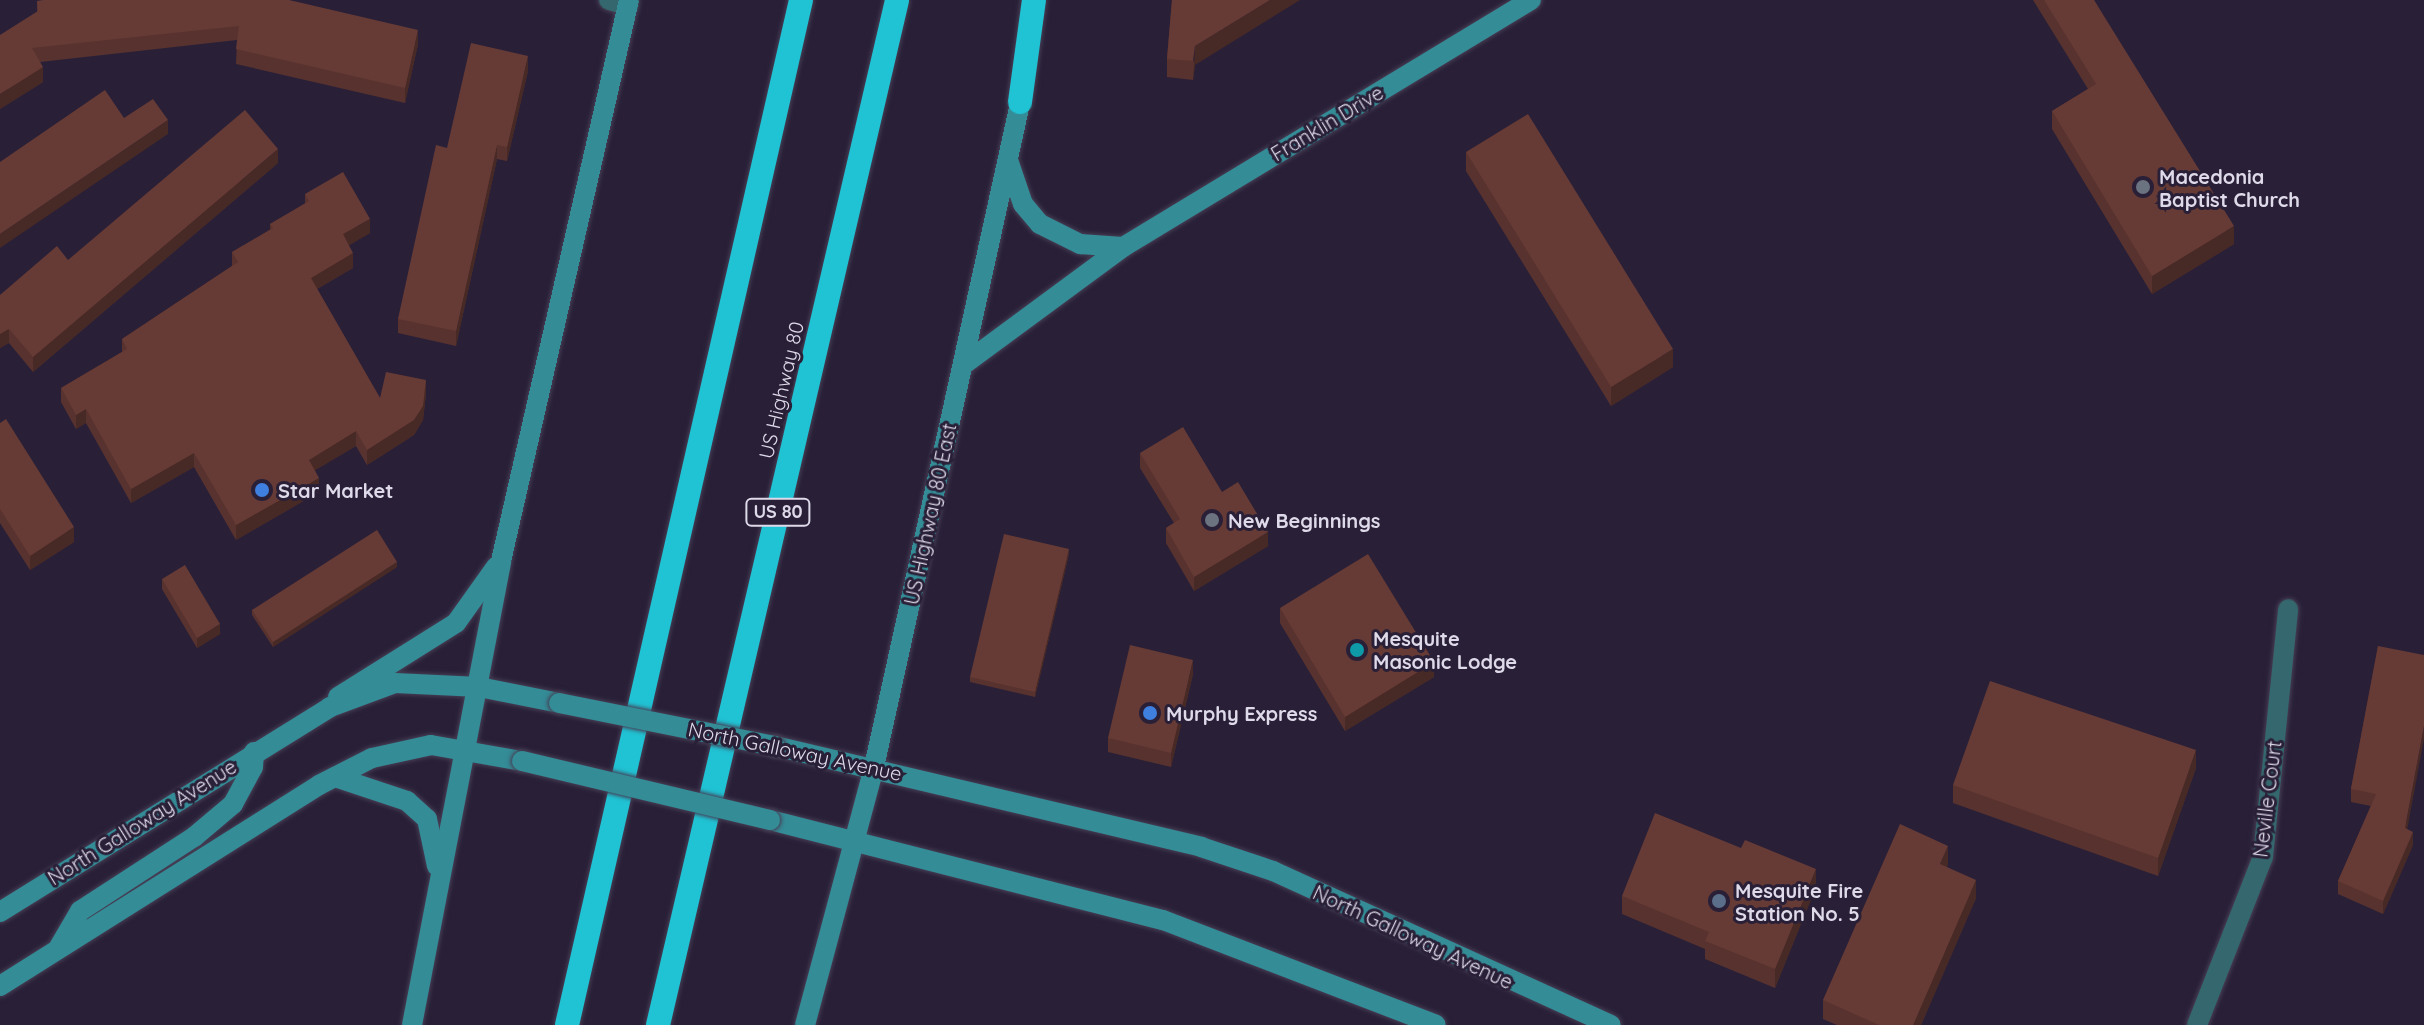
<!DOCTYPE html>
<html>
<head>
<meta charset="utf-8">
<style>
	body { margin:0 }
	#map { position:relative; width:2424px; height:1025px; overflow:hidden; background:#292038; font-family:Quicksand,sans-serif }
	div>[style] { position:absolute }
	.roads { filter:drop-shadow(0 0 2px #463e54) drop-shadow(0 0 2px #463e54) }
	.street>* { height:20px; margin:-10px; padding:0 10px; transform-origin:10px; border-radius:10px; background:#34676e }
	.secondary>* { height:20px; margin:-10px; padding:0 10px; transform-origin:10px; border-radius:10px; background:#348c97 }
	.highway>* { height:24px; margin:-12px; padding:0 12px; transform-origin:12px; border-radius:12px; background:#20c3d4 }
	.bridges { filter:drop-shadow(0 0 2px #463e54) drop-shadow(0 0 2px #463e54) }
	.secondary-bridge>* { height:20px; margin:-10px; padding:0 10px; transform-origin:10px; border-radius:10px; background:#348c97 }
	.wall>* { inset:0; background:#58322e }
	.shaded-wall>* { inset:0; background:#472925 }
	.building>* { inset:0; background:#663a35 }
	.dots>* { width:22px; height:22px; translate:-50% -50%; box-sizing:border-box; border:4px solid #292038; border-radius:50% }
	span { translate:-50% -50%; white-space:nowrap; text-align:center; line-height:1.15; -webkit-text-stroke:6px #292038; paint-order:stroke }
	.shield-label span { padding:2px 6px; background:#292038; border:2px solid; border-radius:6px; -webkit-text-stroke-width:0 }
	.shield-label { font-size:18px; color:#dfdaea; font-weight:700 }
	.street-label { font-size:20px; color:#dfdaea }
	.poi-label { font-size:20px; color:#dfdaea; font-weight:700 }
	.left { translate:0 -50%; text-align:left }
</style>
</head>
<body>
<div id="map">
	<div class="roads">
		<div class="street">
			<i style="left:609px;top:0;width:20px;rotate:15deg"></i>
			<i style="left:2197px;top:1025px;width:180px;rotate:-68.6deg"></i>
			<i style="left:2263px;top:857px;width:249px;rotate:-84.2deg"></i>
		</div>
		<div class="secondary">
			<i style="left:1008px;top:160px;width:46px;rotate:71.2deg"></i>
			<i style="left:1023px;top:204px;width:26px;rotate:50deg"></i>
			<i style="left:1040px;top:224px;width:45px;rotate:26.6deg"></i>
			<i style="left:1080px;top:244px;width:43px;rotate:4deg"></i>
			<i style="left:963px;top:365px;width:199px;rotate:-36.4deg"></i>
			<i style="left:1123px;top:247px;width:477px;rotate:-31.2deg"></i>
			<i style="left:338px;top:697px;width:139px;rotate:-32.1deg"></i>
			<i style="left:456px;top:623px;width:69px;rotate:-54.5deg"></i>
			<i style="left:775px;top:746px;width:438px;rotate:13.3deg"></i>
			<i style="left:1201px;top:847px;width:76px;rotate:18.4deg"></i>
			<i style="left:1273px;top:871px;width:371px;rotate:24.5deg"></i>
			<i style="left:335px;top:777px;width:76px;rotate:18.4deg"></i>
			<i style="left:407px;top:801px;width:27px;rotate:42deg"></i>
			<i style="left:427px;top:819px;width:48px;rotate:78deg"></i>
			<i style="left:770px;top:820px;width:406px;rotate:14.3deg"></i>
			<i style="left:1163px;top:920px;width:292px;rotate:21deg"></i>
			<i style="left:0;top:912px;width:388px;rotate:-31.8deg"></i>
			<i style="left:330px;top:707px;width:69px;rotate:-20.3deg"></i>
			<i style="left:395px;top:683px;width:84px;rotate:2.7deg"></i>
			<i style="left:479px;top:687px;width:82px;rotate:11.3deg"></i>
			<i style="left:59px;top:947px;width:42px;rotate:-59.7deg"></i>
			<i style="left:80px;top:911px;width:136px;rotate:-33deg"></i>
			<i style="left:194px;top:837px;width:51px;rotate:-40.2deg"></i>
			<i style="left:233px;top:804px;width:42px;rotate:-61.6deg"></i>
			<i style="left:253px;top:767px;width:15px;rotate:-86deg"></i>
			<i style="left:0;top:986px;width:377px;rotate:-32.2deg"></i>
			<i style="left:319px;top:785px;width:59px;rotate:-27deg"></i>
			<i style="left:372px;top:758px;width:60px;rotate:-12.4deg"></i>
			<i style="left:431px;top:745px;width:92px;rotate:10deg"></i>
			<i style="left:412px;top:1025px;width:472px;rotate:-79.1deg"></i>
			<i style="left:501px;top:561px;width:575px;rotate:-77.15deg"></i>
			<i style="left:805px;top:1025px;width:267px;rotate:-75deg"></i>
			<i style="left:874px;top:767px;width:693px;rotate:-77.59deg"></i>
		</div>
		<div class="highway">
			<i style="left:1020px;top:102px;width:103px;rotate:-82.2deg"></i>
			<i style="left:567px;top:1025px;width:1051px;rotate:-77.14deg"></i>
			<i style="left:658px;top:1025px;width:1052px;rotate:-76.87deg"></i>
		</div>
	</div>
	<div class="bridges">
		<div class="secondary-bridge">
			<i style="left:559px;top:703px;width:220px;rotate:11.3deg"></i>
			<i style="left:522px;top:761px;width:255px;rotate:13.4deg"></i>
		</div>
	</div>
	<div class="wall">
		<i style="clip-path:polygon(1172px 0,1195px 65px,1193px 80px,1167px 77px,1167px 59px)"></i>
		<i style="clip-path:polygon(2033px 0,2094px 0,2234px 244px,2152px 294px,2052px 129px,2052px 111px,2088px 89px)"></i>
		<i style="clip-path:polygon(37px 1px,418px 44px,405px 103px,236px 64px,237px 40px,40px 62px,43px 82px,0 109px,37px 12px)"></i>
		<i style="clip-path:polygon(528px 71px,507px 161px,497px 159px,456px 346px,398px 333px,398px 319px,447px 148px)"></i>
		<i style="clip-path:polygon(1466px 152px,1673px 367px,1611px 406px,1466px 171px)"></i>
		<i style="clip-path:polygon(278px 163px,33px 372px,9px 343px,0 348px,0 295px,68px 260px)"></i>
		<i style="clip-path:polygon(305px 194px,370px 233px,349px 245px,353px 268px,317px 289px,380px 398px,426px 394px,423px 420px,414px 435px,367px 465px,356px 446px,315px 470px,319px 492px,236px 540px,194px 467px,131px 503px,86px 423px,76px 429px,61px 402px,61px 388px,122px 352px,122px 339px,232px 266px,232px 252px,270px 230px,270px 224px,305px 204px)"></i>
		<i style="clip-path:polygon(0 423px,74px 542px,30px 570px,0 523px)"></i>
		<i style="clip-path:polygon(1140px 453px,1222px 492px,1268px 546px,1194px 591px,1166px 543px,1166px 528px,1174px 523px,1140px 468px)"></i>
		<i style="clip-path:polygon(1069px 554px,1035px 697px,970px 682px,970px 677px)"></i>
		<i style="clip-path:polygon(397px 567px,273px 647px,252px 615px,252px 610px)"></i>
		<i style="clip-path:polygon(162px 579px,220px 634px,197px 648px,162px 589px)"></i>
		<i style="clip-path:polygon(1280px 608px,1434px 677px,1345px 731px,1280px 623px)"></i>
		<i style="clip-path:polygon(2378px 646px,2407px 829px,2413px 845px,2383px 914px,2338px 894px,2338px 881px,2371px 806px,2351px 802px,2351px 789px)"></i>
		<i style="clip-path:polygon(1193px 674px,1171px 767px,1108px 752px,1108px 738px)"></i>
		<i style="clip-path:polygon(2196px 768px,2158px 876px,1953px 803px,1953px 785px)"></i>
		<i style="clip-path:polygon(1948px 864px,1947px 867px,1976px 898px,1921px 1025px,1837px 1025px,1823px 1019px,1823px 1000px)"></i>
		<i style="clip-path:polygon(1816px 887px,1775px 988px,1705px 959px,1705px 949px,1622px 914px,1622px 896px)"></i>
	</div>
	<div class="shaded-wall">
		<i style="clip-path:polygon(1270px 0,1300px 0,1195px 65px,1193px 80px,1195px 46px)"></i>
		<i style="clip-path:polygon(418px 30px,418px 44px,405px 103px,405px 88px)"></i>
		<i style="clip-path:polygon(528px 56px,528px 71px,507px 161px,507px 147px)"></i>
		<i style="clip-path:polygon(43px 67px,43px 82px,0 109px,0 94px)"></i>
		<i style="clip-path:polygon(168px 120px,168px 134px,0 248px,0 234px)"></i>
		<i style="clip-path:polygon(497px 145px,497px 159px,456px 346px,456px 331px)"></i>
		<i style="clip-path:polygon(278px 149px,278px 163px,33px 372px,33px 357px)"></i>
		<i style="clip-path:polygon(370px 219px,370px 233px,343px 249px,343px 234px)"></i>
		<i style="clip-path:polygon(2234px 226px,2234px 244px,2152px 294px,2152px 276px)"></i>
		<i style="clip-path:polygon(353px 253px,353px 268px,311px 292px,311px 278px)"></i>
		<i style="clip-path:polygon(9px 329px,9px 343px,0 348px,0 334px)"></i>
		<i style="clip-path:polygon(1673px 349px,1673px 367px,1611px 406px,1611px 387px)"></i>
		<i style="clip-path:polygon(426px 380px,426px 394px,423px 420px,414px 435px,367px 465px,367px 450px)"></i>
		<i style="clip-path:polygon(86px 409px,86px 423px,76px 429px,76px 415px)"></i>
		<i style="clip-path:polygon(356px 431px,356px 446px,309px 474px,309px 460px)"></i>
		<i style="clip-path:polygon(194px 453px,194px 467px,131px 503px,131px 489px)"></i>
		<i style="clip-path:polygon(319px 478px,319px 492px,236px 540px,236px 525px)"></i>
		<i style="clip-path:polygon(74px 527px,74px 542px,30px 570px,30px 556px)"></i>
		<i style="clip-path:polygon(1268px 532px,1268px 546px,1194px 591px,1194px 577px)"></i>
		<i style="clip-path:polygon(1069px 549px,1069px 554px,1035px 697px,1035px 692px)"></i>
		<i style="clip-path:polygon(397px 562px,397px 567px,273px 647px,273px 642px)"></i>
		<i style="clip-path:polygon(220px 624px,220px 634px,197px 648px,197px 638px)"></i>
		<i style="clip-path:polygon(1193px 660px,1193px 674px,1171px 767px,1171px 753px)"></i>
		<i style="clip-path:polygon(1434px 662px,1434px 677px,1345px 731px,1345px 717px)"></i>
		<i style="clip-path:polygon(2424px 726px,2424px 739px,2405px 841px,2405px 828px)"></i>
		<i style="clip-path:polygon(2196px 750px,2196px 768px,2158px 876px,2158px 858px)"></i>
		<i style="clip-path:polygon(2413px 832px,2413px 845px,2383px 914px,2383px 901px)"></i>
		<i style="clip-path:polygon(1948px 846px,1948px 864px,1940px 882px,1940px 864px)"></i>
		<i style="clip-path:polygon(1816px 869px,1816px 887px,1775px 988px,1775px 969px)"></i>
		<i style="clip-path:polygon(1976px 880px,1976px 898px,1921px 1025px,1913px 1025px)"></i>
	</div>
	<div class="building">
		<i style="clip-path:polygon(43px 0,289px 0,418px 30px,405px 88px,236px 49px,239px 26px,32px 48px,43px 67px,0 94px,0 35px,38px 11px,37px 1px)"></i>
		<i style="clip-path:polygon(1172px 0,1270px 0,1195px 46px,1193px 61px,1167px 59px)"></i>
		<i style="clip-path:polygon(2044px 0,2094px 0,2234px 226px,2152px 276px,2052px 111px,2096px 84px)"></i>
		<i style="clip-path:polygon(471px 43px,528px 56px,507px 147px,497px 145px,456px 331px,398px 319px,436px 145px,447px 148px)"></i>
		<i style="clip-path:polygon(105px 90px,124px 118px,153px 99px,168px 120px,0 234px,0 162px)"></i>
		<i style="clip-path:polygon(245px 110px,278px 149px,33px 357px,9px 329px,0 334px,0 295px,57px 246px,68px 260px)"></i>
		<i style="clip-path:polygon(1528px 114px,1673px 349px,1611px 387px,1466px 152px)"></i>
		<i style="clip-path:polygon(343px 172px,370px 219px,343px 234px,353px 253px,311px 278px,380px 398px,386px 372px,426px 380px,423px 406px,414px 420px,367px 450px,356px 431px,309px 460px,319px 478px,236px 525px,194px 453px,131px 489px,86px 409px,76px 415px,61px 388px,127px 349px,122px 339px,238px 262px,232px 252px,273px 228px,270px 224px,309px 201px,305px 194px)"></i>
		<i style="clip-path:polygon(6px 419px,74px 527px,30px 556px,0 509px,0 423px)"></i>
		<i style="clip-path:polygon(1183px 427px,1222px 492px,1238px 482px,1268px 532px,1194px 577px,1166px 528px,1180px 519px,1140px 453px)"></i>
		<i style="clip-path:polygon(377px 530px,397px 562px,273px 642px,252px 610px)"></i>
		<i style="clip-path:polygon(1004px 534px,1069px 549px,1035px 692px,970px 677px)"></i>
		<i style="clip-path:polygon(1368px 554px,1434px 662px,1345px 717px,1280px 608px)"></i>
		<i style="clip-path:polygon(185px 565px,220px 624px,197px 638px,162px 579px)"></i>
		<i style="clip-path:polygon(1130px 645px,1193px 660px,1171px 753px,1108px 738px)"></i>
		<i style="clip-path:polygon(2378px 646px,2424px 655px,2424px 726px,2405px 828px,2413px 832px,2383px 901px,2338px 881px,2376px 794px,2351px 789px)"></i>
		<i style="clip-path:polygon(1990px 681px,2196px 750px,2158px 858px,1953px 785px)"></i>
		<i style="clip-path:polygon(1655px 813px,1741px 848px,1745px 840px,1816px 869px,1775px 969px,1705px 941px,1709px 932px,1622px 896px)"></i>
		<i style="clip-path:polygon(1900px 824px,1948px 846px,1940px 864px,1976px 880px,1913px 1025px,1879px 1025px,1823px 1000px)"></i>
	</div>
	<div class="dots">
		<i style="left:2143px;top:187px;background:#6b7280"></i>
		<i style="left:262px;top:490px;background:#3f7fe0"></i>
		<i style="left:1212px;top:520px;background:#6b7280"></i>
		<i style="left:1357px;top:650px;background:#0f9aa8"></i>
		<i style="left:1150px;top:713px;background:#3f7fe0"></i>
		<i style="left:1719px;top:901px;background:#5c6f8a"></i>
	</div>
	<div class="shield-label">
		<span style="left:778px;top:512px">US 80</span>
	</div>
	<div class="street-label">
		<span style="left:1327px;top:123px;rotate:-31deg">Franklin Drive</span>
		<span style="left:781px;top:390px;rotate:-77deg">US Highway 80</span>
		<span style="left:930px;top:514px;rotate:-78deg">US Highway 80 East</span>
		<span style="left:795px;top:751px;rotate:12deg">North Galloway Avenue</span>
		<span style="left:2267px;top:799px;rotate:-83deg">Neville Court</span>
		<span style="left:142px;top:822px;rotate:-32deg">North Galloway Avenue</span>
		<span style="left:1413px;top:937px;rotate:25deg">North Galloway Avenue</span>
	</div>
	<div class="poi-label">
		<span class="left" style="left:2159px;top:188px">Macedonia<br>Baptist Church</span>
		<span class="left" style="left:278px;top:490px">Star Market</span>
		<span class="left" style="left:1228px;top:520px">New Beginnings</span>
		<span class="left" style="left:1373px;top:650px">Mesquite<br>Masonic Lodge</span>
		<span class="left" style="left:1166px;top:713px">Murphy Express</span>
		<span class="left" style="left:1735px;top:902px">Mesquite Fire<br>Station No. 5</span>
	</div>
</div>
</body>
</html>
